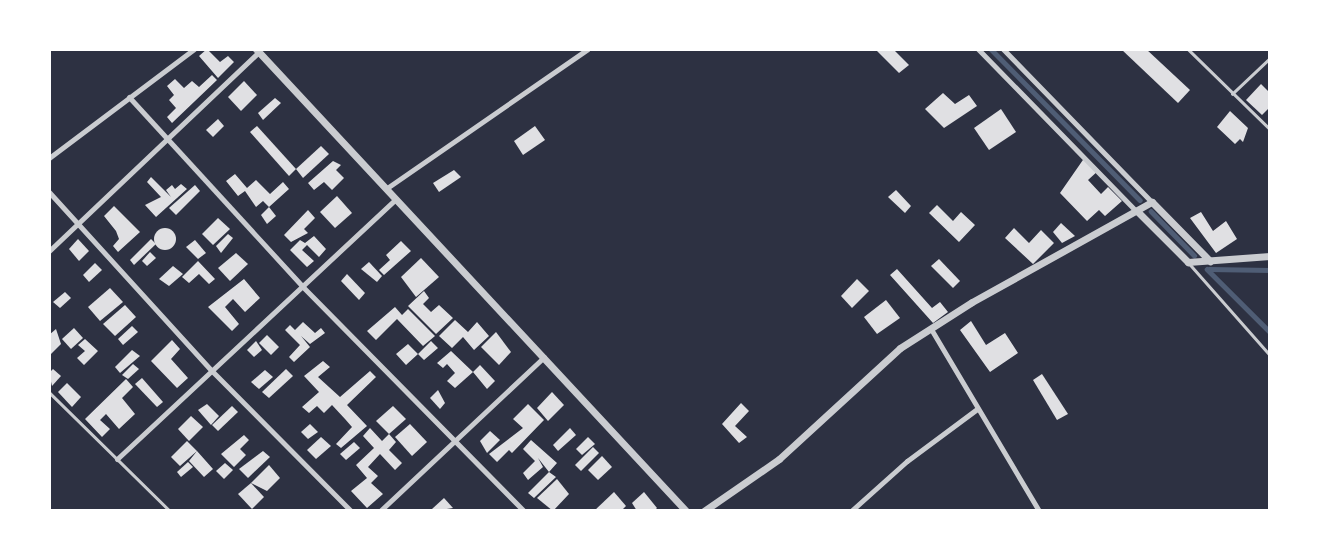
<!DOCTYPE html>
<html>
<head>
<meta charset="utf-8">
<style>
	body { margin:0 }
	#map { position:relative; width:1319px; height:560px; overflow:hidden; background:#2d3142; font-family:Quicksand,sans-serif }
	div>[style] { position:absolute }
	.stream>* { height:4.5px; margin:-2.25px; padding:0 2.25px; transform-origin:2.25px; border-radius:2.25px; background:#4f5d75 }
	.building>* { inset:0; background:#e0e0e3 }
	.round { border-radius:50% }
	.service>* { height:2.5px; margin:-1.25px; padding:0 1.25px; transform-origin:1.25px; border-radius:1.25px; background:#caccd0 }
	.minor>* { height:5px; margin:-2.5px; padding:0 2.5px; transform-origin:2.5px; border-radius:2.5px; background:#caccd0 }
	.tertiary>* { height:7px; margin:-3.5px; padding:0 3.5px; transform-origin:3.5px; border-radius:3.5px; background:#caccd0 }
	span { translate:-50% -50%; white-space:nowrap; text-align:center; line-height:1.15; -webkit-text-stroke:7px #fff; paint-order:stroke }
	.frame { position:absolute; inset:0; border:51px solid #fff; pointer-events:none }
</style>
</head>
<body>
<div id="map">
	<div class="stream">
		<i style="left:991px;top:49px;width:212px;rotate:45.4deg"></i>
		<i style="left:1151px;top:211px;width:62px;rotate:45.7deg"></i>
		<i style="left:1207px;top:269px;width:89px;rotate:45deg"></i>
		<i style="left:1209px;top:269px;width:61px;rotate:0.9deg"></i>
	</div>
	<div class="building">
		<i style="clip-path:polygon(207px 49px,220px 62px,228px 56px,234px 62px,218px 78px,199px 56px)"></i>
		<i style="clip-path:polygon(875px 49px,893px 49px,909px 65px,899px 73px)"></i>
		<i style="clip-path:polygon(1121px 49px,1146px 49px,1190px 90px,1178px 103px)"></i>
		<i style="clip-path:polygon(212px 75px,217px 80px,172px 123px,167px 117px,176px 108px,169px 100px,174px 95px,167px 86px,175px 79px,184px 88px,192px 81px,199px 87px)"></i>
		<i style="clip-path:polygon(244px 81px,257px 95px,241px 111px,228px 97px)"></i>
		<i style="clip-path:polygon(1261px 84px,1270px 93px,1270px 107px,1262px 115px,1246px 100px)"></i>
		<i style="clip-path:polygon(943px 93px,955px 104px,969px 95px,977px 106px,944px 128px,925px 109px)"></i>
		<i style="clip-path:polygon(275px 98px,281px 103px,263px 120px,258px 113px)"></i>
		<i style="clip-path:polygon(1001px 109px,1016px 132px,989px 150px,974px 128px)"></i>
		<i style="clip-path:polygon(1230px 111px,1248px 128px,1243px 142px,1240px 139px,1235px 144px,1217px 127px)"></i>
		<i style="clip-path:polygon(218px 119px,224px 126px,213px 137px,206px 130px)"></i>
		<i style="clip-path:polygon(257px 126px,296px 169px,289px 176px,250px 132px)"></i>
		<i style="clip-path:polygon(535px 126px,545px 140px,523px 155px,514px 141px)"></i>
		<i style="clip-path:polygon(321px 146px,329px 154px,303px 178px,296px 169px)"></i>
		<i style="clip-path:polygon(1085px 157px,1099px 170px,1088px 180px,1101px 194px,1108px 187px,1122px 201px,1105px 216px,1099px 210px,1087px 221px,1060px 193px)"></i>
		<i style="clip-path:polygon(333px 161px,341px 165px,336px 170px,344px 178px,332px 190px,324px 182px,314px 190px,308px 183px)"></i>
		<i style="clip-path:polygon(454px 170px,461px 177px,439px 192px,433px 183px)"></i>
		<i style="clip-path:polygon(235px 174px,247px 188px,256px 180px,270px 194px,283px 182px,289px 189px,269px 207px,263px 201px,256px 207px,245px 191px,238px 196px,226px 181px)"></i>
		<i style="clip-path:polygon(151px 177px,171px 197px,166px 190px,172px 185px,175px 189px,181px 184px,187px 189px,156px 217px,145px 205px,161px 197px,147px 182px)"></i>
		<i style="clip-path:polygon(195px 185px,200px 191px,176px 215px,169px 208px)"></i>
		<i style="clip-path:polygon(896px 190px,911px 206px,905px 213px,888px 197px)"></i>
		<i style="clip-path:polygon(337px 196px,352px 213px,335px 228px,320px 212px)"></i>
		<i style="clip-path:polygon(937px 205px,953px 221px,961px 212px,975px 225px,959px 242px,929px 213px)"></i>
		<i style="clip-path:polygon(114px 206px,140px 232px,118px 252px,113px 246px,119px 239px,116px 231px,104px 216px)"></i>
		<i style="clip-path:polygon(269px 207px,276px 216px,267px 224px,261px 215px)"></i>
		<i style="clip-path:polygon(308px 210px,315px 218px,304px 229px,308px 233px,291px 242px,284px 235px)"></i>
		<i style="clip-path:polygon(1201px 212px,1213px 231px,1226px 221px,1237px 239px,1216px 253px,1190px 218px)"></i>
		<i style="clip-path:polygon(218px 218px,230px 229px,213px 245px,202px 234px)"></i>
		<i style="clip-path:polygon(1061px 223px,1075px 236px,1062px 243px,1053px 232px)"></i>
		<i style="clip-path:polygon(1014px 228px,1029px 243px,1041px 230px,1054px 243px,1033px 264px,1005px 238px)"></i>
		<i class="round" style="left:154px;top:228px;width:22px;height:22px"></i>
		<i style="clip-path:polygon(228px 234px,233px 238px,221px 253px,216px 246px)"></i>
		<i style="clip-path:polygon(314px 236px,326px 249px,319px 257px,307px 245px,302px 250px,314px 261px,307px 267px,290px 250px,300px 240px,305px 243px)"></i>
		<i style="clip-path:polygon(78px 239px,89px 251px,79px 261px,69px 249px)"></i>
		<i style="clip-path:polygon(151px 239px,156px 244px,134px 265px,130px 260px)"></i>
		<i style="clip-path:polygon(195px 240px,206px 253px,198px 259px,186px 247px)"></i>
		<i style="clip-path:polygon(401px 241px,411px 251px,384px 275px,379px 270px,390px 260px,386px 255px)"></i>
		<i style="clip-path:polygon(150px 252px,156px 258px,147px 266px,142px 261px)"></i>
		<i style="clip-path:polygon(236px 253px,248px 264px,230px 281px,218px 268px)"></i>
		<i style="clip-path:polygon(421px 258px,439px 277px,416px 297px,401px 277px)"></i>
		<i style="clip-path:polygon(939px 259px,960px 281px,953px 288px,931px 266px)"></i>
		<i style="clip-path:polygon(198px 261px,215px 279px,209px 284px,199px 274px,189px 283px,182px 277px)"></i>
		<i style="clip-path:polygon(369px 262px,382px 276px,377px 282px,361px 269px)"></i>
		<i style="clip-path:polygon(95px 263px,102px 270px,89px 282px,83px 275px)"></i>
		<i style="clip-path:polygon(173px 266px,183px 274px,169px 286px,159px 279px)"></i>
		<i style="clip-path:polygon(897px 269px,932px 308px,940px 302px,948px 312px,933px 323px,890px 275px)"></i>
		<i style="clip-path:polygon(347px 274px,365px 293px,359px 300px,341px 281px)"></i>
		<i style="clip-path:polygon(244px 279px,260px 298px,245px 312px,233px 299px,225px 307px,239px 324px,232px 331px,208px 307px)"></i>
		<i style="clip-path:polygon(857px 279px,869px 291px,852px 308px,841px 296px)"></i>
		<i style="clip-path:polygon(110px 288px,123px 302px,100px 321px,88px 307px)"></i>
		<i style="clip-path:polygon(424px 291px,429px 298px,423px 304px,431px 312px,439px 305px,453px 318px,436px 334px,408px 306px)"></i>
		<i style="clip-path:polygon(65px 292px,71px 298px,60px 308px,53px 302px)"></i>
		<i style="clip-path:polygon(886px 300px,900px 318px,877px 334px,864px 317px)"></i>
		<i style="clip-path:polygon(125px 305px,136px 317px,115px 336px,103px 324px)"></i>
		<i style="clip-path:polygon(395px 307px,402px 315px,408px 309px,435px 336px,423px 346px,397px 319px,376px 340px,367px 331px)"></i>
		<i style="clip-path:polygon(455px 320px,468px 332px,477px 322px,489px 336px,474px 350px,463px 337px,452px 348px,439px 336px)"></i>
		<i style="clip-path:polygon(971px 321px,986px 345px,1005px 333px,1018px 353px,990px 372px,960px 330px)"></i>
		<i style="clip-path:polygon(303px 322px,315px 333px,321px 328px,325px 333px,310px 344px,301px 336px,310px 347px,294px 362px,289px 357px,300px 345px,285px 330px,290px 325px,295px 330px)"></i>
		<i style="clip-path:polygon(132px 326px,138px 332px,123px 345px,118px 339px)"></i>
		<i style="clip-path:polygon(74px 328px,83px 338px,71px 349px,62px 339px)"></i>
		<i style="clip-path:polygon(56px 329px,61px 344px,49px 356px,49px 335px)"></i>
		<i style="clip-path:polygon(496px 332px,511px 352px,499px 365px,481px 347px)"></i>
		<i style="clip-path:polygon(267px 335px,279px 347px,271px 355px,259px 343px)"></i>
		<i style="clip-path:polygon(85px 339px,98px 351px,84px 365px,77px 358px,85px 351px,78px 345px)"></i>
		<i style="clip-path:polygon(172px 340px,180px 349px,171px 359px,188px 378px,177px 388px,151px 361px)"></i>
		<i style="clip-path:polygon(256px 341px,262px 350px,254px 357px,247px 350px)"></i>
		<i style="clip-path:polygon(431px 341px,438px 348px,424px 360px,418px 354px,406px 365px,396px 354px,408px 344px,418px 354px)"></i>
		<i style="clip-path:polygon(132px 350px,140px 356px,120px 373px,115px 367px)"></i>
		<i style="clip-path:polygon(451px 351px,473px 372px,480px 365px,495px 381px,487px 389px,473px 372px,455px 388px,447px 381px,455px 373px,447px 364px,443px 368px,437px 363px)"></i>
		<i style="clip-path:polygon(323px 361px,330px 367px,318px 377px,340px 397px,370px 371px,376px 377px,347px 405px,367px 426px,341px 448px,336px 444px,352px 427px,345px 419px,332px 405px,324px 413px,317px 406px,309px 413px,302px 407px,319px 392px,304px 376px)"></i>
		<i style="clip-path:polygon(133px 364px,139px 369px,128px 379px,122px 375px)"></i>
		<i style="clip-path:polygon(53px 369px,61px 376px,52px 386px,49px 373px)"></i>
		<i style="clip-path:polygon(286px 369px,293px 376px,269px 398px,262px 392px)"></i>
		<i style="clip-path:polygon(265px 370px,273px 377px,259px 389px,251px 382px)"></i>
		<i style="clip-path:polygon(1042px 374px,1068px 414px,1057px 420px,1033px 380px)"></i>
		<i style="clip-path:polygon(142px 378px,163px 402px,157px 407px,135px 384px)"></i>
		<i style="clip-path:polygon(126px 379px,133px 387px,122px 398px,135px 414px,119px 429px,106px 414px,100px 420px,110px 429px,102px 437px,85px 419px)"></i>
		<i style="clip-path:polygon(67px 383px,81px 397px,72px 407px,58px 392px)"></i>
		<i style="clip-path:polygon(438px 390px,445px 403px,440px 409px,430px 398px)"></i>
		<i style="clip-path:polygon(552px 392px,564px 405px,548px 421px,537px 408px)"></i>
		<i style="clip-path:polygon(741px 403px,749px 411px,735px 426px,747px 437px,739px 443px,722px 424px)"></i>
		<i style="clip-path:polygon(207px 404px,219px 416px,211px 425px,198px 410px)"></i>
		<i style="clip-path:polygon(528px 404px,544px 420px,512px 453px,509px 450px,497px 462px,489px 454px,523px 428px,513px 419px)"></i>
		<i style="clip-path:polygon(232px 406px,238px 412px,218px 431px,212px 425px)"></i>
		<i style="clip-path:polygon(393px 406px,406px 419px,389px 434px,376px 421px)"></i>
		<i style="clip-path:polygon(191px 416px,203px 427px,189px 441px,178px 429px)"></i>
		<i style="clip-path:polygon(310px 424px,318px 432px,308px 439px,301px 432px)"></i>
		<i style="clip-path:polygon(410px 424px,427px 442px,412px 456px,395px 437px)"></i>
		<i style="clip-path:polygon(370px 428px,382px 441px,389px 434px,396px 442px,389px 450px,402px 463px,395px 470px,380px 454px,368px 467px,378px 476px,371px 483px,383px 494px,367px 508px,351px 491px,367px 478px,356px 465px,374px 448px,363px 436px)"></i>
		<i style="clip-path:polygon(570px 428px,576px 435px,558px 451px,553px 445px)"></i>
		<i style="clip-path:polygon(490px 431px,500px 440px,487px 453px,480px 441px)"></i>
		<i style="clip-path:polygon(244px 435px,249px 440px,240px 449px,246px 455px,234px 467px,221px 454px)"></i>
		<i style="clip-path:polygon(321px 437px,331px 446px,316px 459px,307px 450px)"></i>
		<i style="clip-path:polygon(588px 437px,595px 444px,582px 455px,576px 449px)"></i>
		<i style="clip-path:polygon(531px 440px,557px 463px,549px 472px,556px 477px,534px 498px,528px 493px,549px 472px,538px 458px,543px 467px,528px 480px,523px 473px,535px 461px,523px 449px)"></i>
		<i style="clip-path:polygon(187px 441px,197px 451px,213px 469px,204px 477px,189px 461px,197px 451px,180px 466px,171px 457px)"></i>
		<i style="clip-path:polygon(354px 442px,360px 448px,346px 460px,340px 454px)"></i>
		<i style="clip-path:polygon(593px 447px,599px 453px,581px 471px,575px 465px)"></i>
		<i style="clip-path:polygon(263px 451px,270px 457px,248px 478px,239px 469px)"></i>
		<i style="clip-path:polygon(602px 456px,612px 467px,598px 480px,588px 470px)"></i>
		<i style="clip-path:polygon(188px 462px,193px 467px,181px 477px,177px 472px)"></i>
		<i style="clip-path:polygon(225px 463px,233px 470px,224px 479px,216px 471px)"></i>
		<i style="clip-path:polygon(269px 465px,280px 478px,267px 491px,251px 483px)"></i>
		<i style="clip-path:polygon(557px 479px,569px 494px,553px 511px,537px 498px)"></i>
		<i style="clip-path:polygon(251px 483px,264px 497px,252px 509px,238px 494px)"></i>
		<i style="clip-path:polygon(614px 492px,626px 506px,621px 511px,594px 511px)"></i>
		<i style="clip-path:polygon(644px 492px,657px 508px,654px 511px,637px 511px,632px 503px)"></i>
		<i style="clip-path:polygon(444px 498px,453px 508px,434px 511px,432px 509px)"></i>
	</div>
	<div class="service">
		<i style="left:1188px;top:49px;width:115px;rotate:44.3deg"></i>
		<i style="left:1232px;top:94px;width:52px;rotate:-43.5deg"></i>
		<i style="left:1188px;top:262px;width:124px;rotate:48.6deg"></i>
		<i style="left:49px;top:392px;width:170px;rotate:44.5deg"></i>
	</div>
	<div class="minor">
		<i style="left:978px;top:49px;width:228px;rotate:45.7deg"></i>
		<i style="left:1003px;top:49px;width:214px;rotate:45.8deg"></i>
		<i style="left:129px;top:97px;width:256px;rotate:47.5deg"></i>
		<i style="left:302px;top:286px;width:316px;rotate:45.4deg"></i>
		<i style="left:49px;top:158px;width:181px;rotate:-36.9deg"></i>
		<i style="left:387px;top:188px;width:244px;rotate:-34.7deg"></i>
		<i style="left:49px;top:192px;width:241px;rotate:47.7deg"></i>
		<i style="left:211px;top:370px;width:199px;rotate:45.2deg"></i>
		<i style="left:49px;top:251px;width:289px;rotate:-43.5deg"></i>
		<i style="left:931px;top:329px;width:212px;rotate:59.3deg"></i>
		<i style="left:117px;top:459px;width:381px;rotate:-43deg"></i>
		<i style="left:380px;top:511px;width:225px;rotate:-43.2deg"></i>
		<i style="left:851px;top:511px;width:75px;rotate:-41.8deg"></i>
		<i style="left:907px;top:461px;width:87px;rotate:-36.6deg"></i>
	</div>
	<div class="tertiary">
		<i style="left:256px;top:49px;width:631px;rotate:47.05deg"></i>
		<i style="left:1138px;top:212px;width:71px;rotate:45deg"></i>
		<i style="left:1188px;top:262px;width:82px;rotate:-4.2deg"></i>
		<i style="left:704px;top:511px;width:91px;rotate:-34.7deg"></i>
		<i style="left:779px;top:459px;width:164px;rotate:-42.5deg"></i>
		<i style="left:900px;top:348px;width:85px;rotate:-32.6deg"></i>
		<i style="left:972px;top:302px;width:206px;rotate:-29.1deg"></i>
		<i style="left:1152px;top:202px;width:83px;rotate:45.5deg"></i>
	</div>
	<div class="frame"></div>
</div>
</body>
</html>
